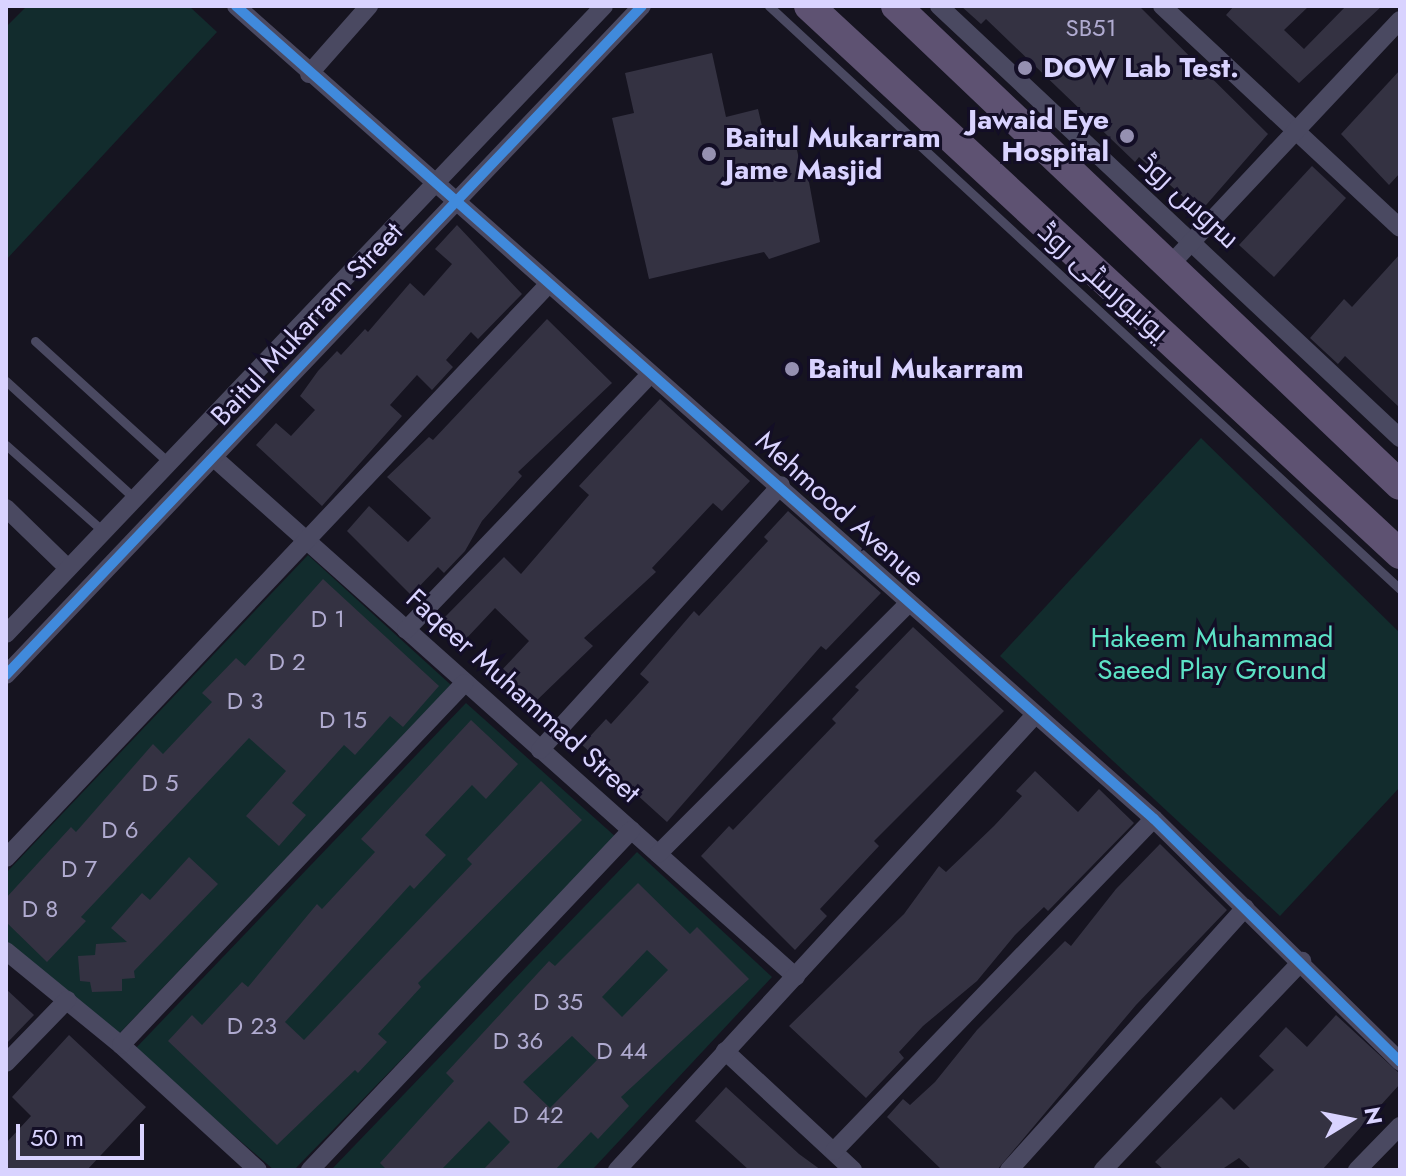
<!DOCTYPE html>
<html>
<head>
<meta charset="utf-8">
<style>
	body { margin:0 }
	#map { position:relative; width:1406px; height:1176px; overflow:hidden; background:#161420; font-family:Jost,Cairo,sans-serif }
	div>[style] { position:absolute }
	.green>* { inset:0; background:#122c2d }
	.building>* { inset:0; background:#343242 }
	.service>* { height:9px; margin:-4.5px; padding:0 4.5px; transform-origin:4.5px; border-radius:4.5px; background:#4a4961 }
	.minor>* { height:18px; margin:-9px; padding:0 9px; transform-origin:9px; border-radius:9px; background:#4a4961 }
	.primary>* { height:30px; margin:-15px; padding:0 15px; transform-origin:15px; border-radius:15px; background:#5e5272 }
	.cycleway>* { height:10px; margin:-5px; padding:0 5px; transform-origin:5px; border-radius:5px; background:#408adc }
	.dots>* { width:22px; height:22px; translate:-50% -50%; box-sizing:border-box; border:4px solid #130e26; border-radius:50% }
	span { translate:-50% -50%; white-space:nowrap; text-align:center; line-height:1.15; -webkit-text-stroke:6px #130e26; paint-order:stroke }
	.number-label { font-size:24px; color:#b0abd0 }
	.number-label span { -webkit-text-stroke-width:0 }
	.poi-label { font-size:28px; color:#d9d3ff; font-weight:700 }
	.left { translate:0 -50%; text-align:left }
	.right { translate:-100% -50%; text-align:right }
	.street-label { font-size:28px; color:#d9d3ff }
	.park-label { font-size:28px; color:#5ce2c5 }
	.frame { position:absolute; inset:0; border:8px solid #d9d3ff; pointer-events:none }
	.north { position:absolute; left:1310px; top:1080px; width:80px; height:80px; -webkit-text-stroke:6px #130e26; paint-order:stroke; rotate:80deg; font-size:22px; font-weight:700; line-height:32px; text-align:center; color:#d9d3ff }
	.north::after { content:''; display:block; margin:auto; width:28px; height:36px; background:#d9d3ff; clip-path:polygon(50% 0,100% 100%,50% 72%,0 100%) }
	.scale { position:absolute; left:16px; top:1124px; width:128px; height:36px; box-sizing:border-box; border:4px solid #d9d3ff; border-top:0; padding-left:10px; font-size:24px; line-height:28px; white-space:nowrap; color:#d9d3ff; -webkit-text-stroke:6px #130e26; paint-order:stroke }
</style>
</head>
<body>
<div id="map">
	<div class="green">
		<i style="clip-path:polygon(27px 6px,189px 6px,217px 32px,6px 260px,6px 27px)"></i>
		<i style="clip-path:polygon(1201px 438px,1400px 633px,1400px 787px,1280px 916px,1000px 656px)"></i>
		<i style="clip-path:polygon(308px 555px,451px 685px,116px 1037px,6px 942px,6px 873px)"></i>
		<i style="clip-path:polygon(466px 703px,617px 838px,294px 1170px,274px 1170px,134px 1050px)"></i>
		<i style="clip-path:polygon(637px 852px,772px 977px,592px 1170px,331px 1170px)"></i>
	</div>
	<div class="building">
		<i style="clip-path:polygon(961px 6px,1139px 6px,1268px 134px,1200px 212px,1139px 157px,1135px 162px,986px 19px,981px 24px)"></i>
		<i style="clip-path:polygon(1234px 6px,1309px 6px,1284px 30px,1304px 49px,1346px 6px,1382px 6px,1299px 83px,1226px 15px)"></i>
		<i style="clip-path:polygon(712px 53px,726px 117px,758px 109px,765px 139px,793px 133px,802px 172px,807px 171px,820px 242px,769px 259px,764px 252px,649px 279px,612px 118px,634px 113px,625px 73px)"></i>
		<i style="clip-path:polygon(1400px 70px,1400px 173px,1389px 185px,1341px 134px)"></i>
		<i style="clip-path:polygon(1312px 166px,1346px 198px,1274px 277px,1239px 245px)"></i>
		<i style="clip-path:polygon(457px 225px,522px 294px,478px 339px,471px 332px,446px 360px,453px 367px,432px 390px,417px 375px,390px 405px,402px 416px,322px 506px,256px 445px,276px 423px,291px 436px,315px 410px,300px 396px,318px 371px,337px 351px,341px 355px,365px 329px,368px 332px,410px 283px,424px 296px,452px 264px,435px 249px)"></i>
		<i style="clip-path:polygon(1400px 254px,1400px 408px,1345px 356px,1338px 364px,1310px 338px,1344px 299px,1352px 307px)"></i>
		<i style="clip-path:polygon(547px 319px,612px 383px,518px 472px,522px 476px,482px 521px,465px 551px,444px 573px,438px 567px,411px 595px,347px 531px,369px 506px,408px 542px,431px 518px,387px 477px,429px 437px,433px 440px)"></i>
		<i style="clip-path:polygon(660px 399px,750px 481px,722px 511px,713px 503px,652px 568px,656px 572px,584px 638px,593px 646px,533px 704px,500px 672px,529px 641px,495px 608px,464px 641px,442px 620px,504px 557px,521px 574px,589px 495px,579px 486px)"></i>
		<i style="clip-path:polygon(788px 511px,881px 593px,826px 650px,821px 646px,667px 822px,582px 745px,606px 719px,611px 724px,649px 682px,640px 674px,694px 611px,699px 616px,768px 541px,764px 537px)"></i>
		<i style="clip-path:polygon(323px 579px,439px 686px,403px 727px,390px 716px,355px 755px,344px 745px,292px 803px,306px 815px,279px 846px,246px 816px,286px 771px,249px 738px,81px 917px,86px 921px,47px 962px,6px 922px,6px 898px,71px 827px,76px 832px,153px 744px,163px 754px,212px 702px,202px 693px,236px 658px,245px 666px)"></i>
		<i style="clip-path:polygon(913px 627px,1004px 711px,874px 841px,879px 846px,820px 909px,827px 916px,795px 950px,701px 856px,729px 826px,733px 830px,836px 723px,832px 719px,859px 690px,855px 687px)"></i>
		<i style="clip-path:polygon(471px 720px,518px 764px,486px 799px,472px 785px,425px 835px,446px 855px,414px 889px,410px 885px,285px 1022px,304px 1040px,472px 864px,467px 859px,541px 781px,582px 820px,418px 983px,421px 987px,378px 1034px,387px 1042px,358px 1073px,355px 1070px,277px 1145px,168px 1041px,192px 1015px,202px 1025px,242px 982px,248px 987px,317px 904px,322px 909px,375px 852px,361px 839px)"></i>
		<i style="clip-path:polygon(1035px 771px,1078px 812px,1099px 789px,1134px 823px,1048px 911px,1044px 907px,1015px 935px,977px 981px,923px 1026px,899px 1052px,904px 1058px,866px 1098px,789px 1026px,904px 914px,939px 866px,946px 872px,994px 826px,1022px 796px,1016px 791px)"></i>
		<i style="clip-path:polygon(1160px 844px,1227px 910px,1136px 1005px,997px 1170px,942px 1170px,887px 1117px,903px 1099px,910px 1105px,935px 1082px,977px 1030px,1065px 941px,1071px 946px,1116px 889px)"></i>
		<i style="clip-path:polygon(189px 857px,218px 884px,134px 971px,135px 978px,122px 979px,122px 991px,92px 992px,90px 982px,80px 981px,78px 956px,95px 955px,96px 944px,127px 942px,111px 928px,142px 893px,150px 900px)"></i>
		<i style="clip-path:polygon(evenodd,638px 883px,690px 934px,697px 927px,749px 979px,621px 1097px,629px 1106px,598px 1139px,591px 1132px,555px 1170px,483px 1170px,510px 1142px,489px 1121px,441px 1170px,387px 1170px,380px 1163px,454px 1081px,446px 1073px,549px 961px,555px 966px,638px 883px,647px 950px,668px 970px,622px 1017px,602px 997px,647px 950px,638px 883px,572px 1036px,597px 1060px,550px 1108px,523px 1082px,572px 1036px)"></i>
		<i style="clip-path:polygon(6px 989px,34px 1015px,6px 1044px)"></i>
		<i style="clip-path:polygon(1336px 1015px,1400px 1074px,1400px 1084px,1322px 1170px,1252px 1170px,1239px 1158px,1221px 1170px,1164px 1170px,1155px 1162px,1221px 1097px,1234px 1110px,1274px 1070px,1259px 1056px,1286px 1027px,1307px 1047px)"></i>
		<i style="clip-path:polygon(69px 1035px,146px 1107px,87px 1170px,6px 1170px,6px 1143px,31px 1116px,12px 1097px)"></i>
		<i style="clip-path:polygon(726px 1087px,799px 1154px,821px 1170px,749px 1170px,695px 1121px)"></i>
	</div>
	<div class="service">
		<i style="left:769px;top:6px;width:859px;rotate:42.74deg"></i>
		<i style="left:35px;top:341px;width:180px;rotate:42.3deg"></i>
		<i style="left:6px;top:381px;width:173px;rotate:42.4deg"></i>
		<i style="left:6px;top:445px;width:130px;rotate:41.6deg"></i>
	</div>
	<div class="minor">
		<i style="left:236px;top:6px;width:1226px;rotate:41.53deg"></i>
		<i style="left:1154px;top:819px;width:346px;rotate:44.6deg"></i>
		<i style="left:939px;top:6px;width:632px;rotate:43.14deg"></i>
		<i style="left:1162px;top:6px;width:325px;rotate:43deg"></i>
		<i style="left:309px;top:74px;width:91px;rotate:-48.6deg"></i>
		<i style="left:1168px;top:267px;width:339px;rotate:-46.8deg"></i>
		<i style="left:213px;top:457px;width:781px;rotate:41.73deg"></i>
		<i style="left:6px;top:508px;width:86px;rotate:44.1deg"></i>
		<i style="left:406px;top:630px;width:354px;rotate:-46.3deg"></i>
		<i style="left:6px;top:634px;width:867px;rotate:-46.4deg"></i>
		<i style="left:6px;top:675px;width:923px;rotate:-46.45deg"></i>
		<i style="left:540px;top:750px;width:358px;rotate:-47.7deg"></i>
		<i style="left:658px;top:854px;width:354px;rotate:-45deg"></i>
		<i style="left:6px;top:858px;width:787px;rotate:-46.6deg"></i>
		<i style="left:6px;top:951px;width:149px;rotate:39.3deg"></i>
		<i style="left:121px;top:1045px;width:185px;rotate:42.4deg"></i>
		<i style="left:121px;top:1045px;width:499px;rotate:-46.5deg"></i>
		<i style="left:725px;top:1051px;width:175px;rotate:42.9deg"></i>
		<i style="left:6px;top:1063px;width:88px;rotate:-45.9deg"></i>
		<i style="left:834px;top:1151px;width:461px;rotate:-46.1deg"></i>
		<i style="left:310px;top:1170px;width:468px;rotate:-46.6deg"></i>
		<i style="left:617px;top:1170px;width:616px;rotate:-47.43deg"></i>
		<i style="left:1009px;top:1170px;width:353px;rotate:-48deg"></i>
		<i style="left:1103px;top:1170px;width:289px;rotate:-46.4deg"></i>
		<i style="left:1357px;top:1170px;width:62px;rotate:-45.7deg"></i>
	</div>
	<div class="primary">
		<i style="left:809px;top:6px;width:806px;rotate:42.84deg"></i>
		<i style="left:896px;top:6px;width:695px;rotate:43.54deg"></i>
	</div>
	<div class="cycleway">
		<i style="left:236px;top:6px;width:1226px;rotate:41.53deg"></i>
		<i style="left:1154px;top:819px;width:346px;rotate:44.6deg"></i>
		<i style="left:6px;top:675px;width:923px;rotate:-46.45deg"></i>
	</div>
	<div class="dots">
		<i style="left:1025px;top:68px;background:#9590b1"></i>
		<i style="left:1127px;top:136px;background:#9590b1"></i>
		<i style="left:709px;top:154px;background:#9590b1"></i>
		<i style="left:792px;top:369px;background:#9590b1"></i>
	</div>
	<div class="number-label">
		<span style="left:1091px;top:28px">SB51</span>
		<span style="left:328px;top:619px">D 1</span>
		<span style="left:287px;top:662px">D 2</span>
		<span style="left:245px;top:701px">D 3</span>
		<span style="left:343px;top:720px">D 15</span>
		<span style="left:160px;top:783px">D 5</span>
		<span style="left:120px;top:830px">D 6</span>
		<span style="left:79px;top:869px">D 7</span>
		<span style="left:40px;top:909px">D 8</span>
		<span style="left:558px;top:1002px">D 35</span>
		<span style="left:252px;top:1026px">D 23</span>
		<span style="left:518px;top:1041px">D 36</span>
		<span style="left:622px;top:1051px">D 44</span>
		<span style="left:538px;top:1115px">D 42</span>
	</div>
	<div class="poi-label">
		<span class="left" style="left:1043px;top:68px">DOW Lab Test.</span>
		<span class="right" style="left:1109px;top:136px">Jawaid Eye<br>Hospital</span>
		<span class="left" style="left:725px;top:154px">Baitul Mukarram<br>Jame Masjid</span>
		<span class="left" style="left:808px;top:369px">Baitul Mukarram</span>
	</div>
	<div class="street-label">
		<span style="left:1189px;top:201px;rotate:43deg">سروس روڈ</span>
		<span style="left:1103px;top:282px;rotate:42deg">یونیورسٹی روڈ</span>
		<span style="left:307px;top:324px;rotate:-47deg">Baitul Mukarram Street</span>
		<span style="left:840px;top:509px;rotate:42deg">Mehmood Avenue</span>
		<span style="left:523px;top:696px;rotate:42deg">Faqeer Muhammad Street</span>
	</div>
	<div class="park-label">
		<span style="left:1212px;top:654px">Hakeem Muhammad<br>Saeed Play Ground</span>
	</div>
	<div class="frame"></div>
	<div class="north">N</div>
	<div class="scale">50 m</div>
</div>
</body>
</html>
